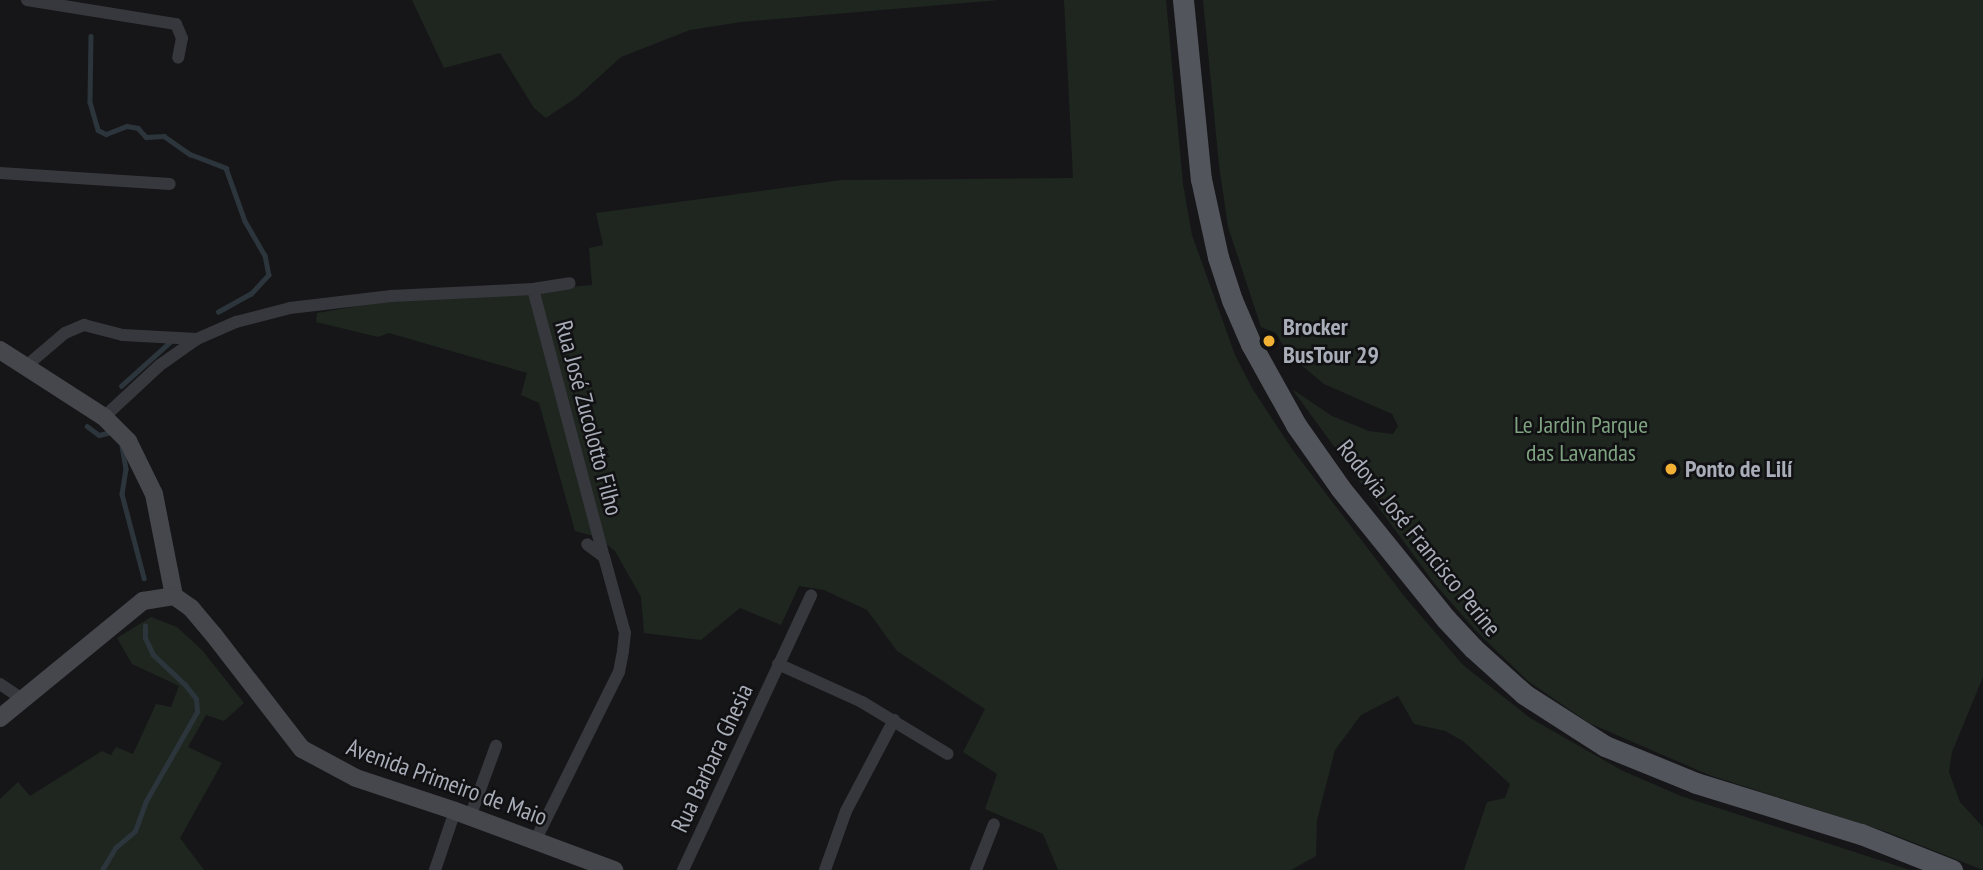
<!DOCTYPE html>
<html>
<head>
<meta charset="utf-8">
<style>
	body { margin:0 }
	#map { position:relative; width:1983px; height:870px; overflow:hidden; background:#161618; font-family:"PT Sans Narrow",sans-serif }
	div>[style] { position:absolute }
	.green>* { inset:0; background:#1e261f }
	.stream>* { height:4.5px; margin:-2.25px; padding:0 2.25px; transform-origin:2.25px; border-radius:2.25px; background:#2c353c }
	.minor>* { height:12px; margin:-6px; padding:0 6px; transform-origin:6px; border-radius:6px; background:#37383d }
	.secondary>* { height:18px; margin:-9px; padding:0 9px; transform-origin:9px; border-radius:9px; background:#45474d }
	.primary>* { height:21px; margin:-10.5px; padding:0 10.5px; transform-origin:10.5px; border-radius:10.5px; background:#53555c }
	.dots>* { width:19px; height:19px; translate:-50% -50%; box-sizing:border-box; border:4px solid #111113; border-radius:50% }
	span { translate:-50% -50%; white-space:nowrap; text-align:center; line-height:1.15; -webkit-text-stroke:5px #111113; paint-order:stroke }
	.poi-label { font-size:24px; color:#a8adb8; font-weight:700 }
	.left { translate:0 -50%; text-align:left }
	.street-label { font-size:24px; color:#a8adb8 }
	.park-label { font-size:24px; color:#7fa381 }
</style>
</head>
<body>
<div id="map">
	<div class="green">
		<i style="clip-path:polygon(412px 0,999px 0,741px 22px,690px 30px,621px 57px,577px 97px,546px 118px,534px 108px,500px 53px,444px 68px)"></i>
		<i style="clip-path:polygon(1064px 0,1166px 0,1183px 184px,1192px 235px,1235px 355px,1252px 388px,1292px 449px,1404px 596px,1463px 665px,1530px 718px,1623px 771px,1681px 796px,1910px 870px,1464px 870px,1487px 802px,1505px 798px,1510px 784px,1463px 741px,1445px 731px,1414px 724px,1398px 696px,1361px 715px,1335px 750px,1317px 820px,1316px 856px,1291px 870px,1058px 870px,1043px 834px,985px 809px,997px 774px,963px 752px,985px 709px,897px 651px,867px 610px,824px 590px,799px 586px,781px 625px,740px 608px,701px 640px,644px 633px,641px 597px,615px 551px,597px 537px,575px 531px,539px 403px,521px 395px,527px 373px,389px 333px,378px 337px,316px 322px,317px 313px,376px 303px,592px 285px,589px 248px,603px 245px,596px 213px,842px 180px,1073px 178px)"></i>
		<i style="clip-path:polygon(1203px 0,1983px 0,1983px 677px,1952px 752px,1949px 772px,1960px 802px,1983px 827px,1983px 870px,1887px 832px,1709px 775px,1589px 723px,1528px 681px,1476px 631px,1434px 583px,1292px 389px,1332px 416px,1369px 431px,1393px 434px,1398px 426px,1392px 414px,1324px 384px,1288px 354px,1276px 333px,1261px 327px,1228px 227px,1219px 165px)"></i>
		<i style="clip-path:polygon(151px 617px,177px 627px,202px 650px,244px 703px,224px 721px,206px 715px,188px 747px,222px 763px,180px 838px,204px 870px,0 870px,0 799px,18px 782px,30px 796px,102px 751px,111px 755px,116px 747px,133px 754px,156px 704px,171px 707px,179px 686px,132px 664px,117px 638px)"></i>
	</div>
	<div class="stream">
		<i style="left:91px;top:36px;width:66px;rotate:90.9deg"></i>
		<i style="left:90px;top:102px;width:29px;rotate:74deg"></i>
		<i style="left:98px;top:130px;width:9px;rotate:27deg"></i>
		<i style="left:106px;top:134px;width:22px;rotate:-21deg"></i>
		<i style="left:127px;top:126px;width:11px;rotate:10deg"></i>
		<i style="left:138px;top:128px;width:12px;rotate:48deg"></i>
		<i style="left:146px;top:137px;width:18px;rotate:-3deg"></i>
		<i style="left:164px;top:136px;width:32px;rotate:35deg"></i>
		<i style="left:190px;top:154px;width:39px;rotate:21deg"></i>
		<i style="left:226px;top:168px;width:56px;rotate:70.3deg"></i>
		<i style="left:245px;top:221px;width:39px;rotate:60deg"></i>
		<i style="left:265px;top:255px;width:20px;rotate:79deg"></i>
		<i style="left:269px;top:275px;width:26px;rotate:133deg"></i>
		<i style="left:251px;top:294px;width:37px;rotate:151deg"></i>
		<i style="left:121px;top:386px;width:67px;rotate:-42deg"></i>
		<i style="left:87px;top:426px;width:15px;rotate:37deg"></i>
		<i style="left:99px;top:435px;width:12px;rotate:-14deg"></i>
		<i style="left:122px;top:446px;width:23px;rotate:80deg"></i>
		<i style="left:126px;top:469px;width:25px;rotate:99deg"></i>
		<i style="left:122px;top:494px;width:87px;rotate:75.3deg"></i>
		<i style="left:102px;top:870px;width:26px;rotate:-59deg"></i>
		<i style="left:115px;top:848px;width:26px;rotate:-40deg"></i>
		<i style="left:135px;top:831px;width:32px;rotate:-70deg"></i>
		<i style="left:146px;top:801px;width:103px;rotate:-60.2deg"></i>
		<i style="left:197px;top:712px;width:13px;rotate:-94deg"></i>
		<i style="left:196px;top:699px;width:18px;rotate:-128deg"></i>
		<i style="left:185px;top:685px;width:44px;rotate:-136.8deg"></i>
		<i style="left:153px;top:655px;width:19px;rotate:-115deg"></i>
		<i style="left:145px;top:638px;width:12px;rotate:-90deg"></i>
	</div>
	<div class="minor">
		<i style="left:27px;top:0;width:151px;rotate:9.2deg"></i>
		<i style="left:176px;top:24px;width:15px;rotate:67deg"></i>
		<i style="left:182px;top:38px;width:20px;rotate:101deg"></i>
		<i style="left:0;top:173px;width:170px;rotate:3.7deg"></i>
		<i style="left:533px;top:289px;width:277px;rotate:75.2deg"></i>
		<i style="left:25px;top:367px;width:52px;rotate:-40.4deg"></i>
		<i style="left:65px;top:333px;width:21px;rotate:-23deg"></i>
		<i style="left:84px;top:325px;width:40px;rotate:14.4deg"></i>
		<i style="left:123px;top:335px;width:74px;rotate:3.1deg"></i>
		<i style="left:104px;top:417px;width:76px;rotate:-42.9deg"></i>
		<i style="left:160px;top:365px;width:45px;rotate:-35.1deg"></i>
		<i style="left:197px;top:339px;width:43px;rotate:-23.6deg"></i>
		<i style="left:236px;top:322px;width:56px;rotate:-14.5deg"></i>
		<i style="left:290px;top:308px;width:102px;rotate:-6.8deg"></i>
		<i style="left:391px;top:296px;width:142px;rotate:-2.8deg"></i>
		<i style="left:533px;top:289px;width:37px;rotate:-9deg"></i>
		<i style="left:778px;top:664px;width:92px;rotate:24.3deg"></i>
		<i style="left:862px;top:702px;width:100px;rotate:31.2deg"></i>
		<i style="left:0;top:684px;width:29px;rotate:34deg"></i>
		<i style="left:470px;top:817px;width:76px;rotate:-69.9deg"></i>
		<i style="left:535px;top:841px;width:189px;rotate:-63.6deg"></i>
		<i style="left:619px;top:672px;width:21px;rotate:-79deg"></i>
		<i style="left:623px;top:651px;width:18px;rotate:-84deg"></i>
		<i style="left:625px;top:633px;width:79px;rotate:-105.4deg"></i>
		<i style="left:604px;top:557px;width:21px;rotate:-143deg"></i>
		<i style="left:435px;top:870px;width:62px;rotate:-71.3deg"></i>
		<i style="left:683px;top:870px;width:303px;rotate:-65deg"></i>
		<i style="left:825px;top:870px;width:63px;rotate:-70.4deg"></i>
		<i style="left:846px;top:811px;width:103px;rotate:-62.2deg"></i>
		<i style="left:976px;top:870px;width:49px;rotate:-68.6deg"></i>
	</div>
	<div class="secondary">
		<i style="left:0;top:350px;width:124px;rotate:32.8deg"></i>
		<i style="left:104px;top:417px;width:34px;rotate:45deg"></i>
		<i style="left:128px;top:441px;width:59px;rotate:63.9deg"></i>
		<i style="left:154px;top:494px;width:104px;rotate:78.9deg"></i>
		<i style="left:0;top:718px;width:185px;rotate:-39.3deg"></i>
		<i style="left:143px;top:601px;width:31px;rotate:-9deg"></i>
		<i style="left:174px;top:596px;width:21px;rotate:35deg"></i>
		<i style="left:191px;top:608px;width:34px;rotate:50deg"></i>
		<i style="left:213px;top:634px;width:145px;rotate:52.3deg"></i>
		<i style="left:302px;top:749px;width:61px;rotate:28.2deg"></i>
		<i style="left:356px;top:778px;width:104px;rotate:18.4deg"></i>
		<i style="left:455px;top:811px;width:170px;rotate:20.4deg"></i>
	</div>
	<div class="primary">
		<i style="left:1183px;top:0;width:180px;rotate:84.3deg"></i>
		<i style="left:1201px;top:179px;width:80px;rotate:77.7deg"></i>
		<i style="left:1218px;top:257px;width:45px;rotate:72deg"></i>
		<i style="left:1232px;top:300px;width:48px;rotate:66.6deg"></i>
		<i style="left:1251px;top:344px;width:93px;rotate:60.9deg"></i>
		<i style="left:1296px;top:425px;width:78px;rotate:54.9deg"></i>
		<i style="left:1341px;top:489px;width:167px;rotate:51.1deg"></i>
		<i style="left:1446px;top:619px;width:40px;rotate:47deg"></i>
		<i style="left:1473px;top:648px;width:69px;rotate:42deg"></i>
		<i style="left:1524px;top:694px;width:96px;rotate:32.7deg"></i>
		<i style="left:1605px;top:746px;width:98px;rotate:22.1deg"></i>
		<i style="left:1696px;top:783px;width:173px;rotate:17.2deg"></i>
		<i style="left:1861px;top:834px;width:98px;rotate:21.6deg"></i>
	</div>
	<div class="dots">
		<i style="left:1269px;top:341px;background:#f2b134"></i>
		<i style="left:1671px;top:469px;background:#f2b134"></i>
	</div>
	<div class="poi-label">
		<span class="left" style="left:1283px;top:341px">Brocker<br>BusTour 29</span>
		<span class="left" style="left:1685px;top:469px">Ponto de Lilí</span>
	</div>
	<div class="street-label">
		<span style="left:589px;top:418px;rotate:75deg">Rua José Zucolotto Filho</span>
		<span style="left:1419px;top:538px;rotate:51deg">Rodovia José Francisco Perine</span>
		<span style="left:712px;top:758px;rotate:-65deg">Rua Barbara Ghesia</span>
		<span style="left:447px;top:782px;rotate:20deg">Avenida Primeiro de Maio</span>
	</div>
	<div class="park-label">
		<span style="left:1581px;top:439px">Le Jardin Parque<br>das Lavandas</span>
	</div>
</div>
</body>
</html>
